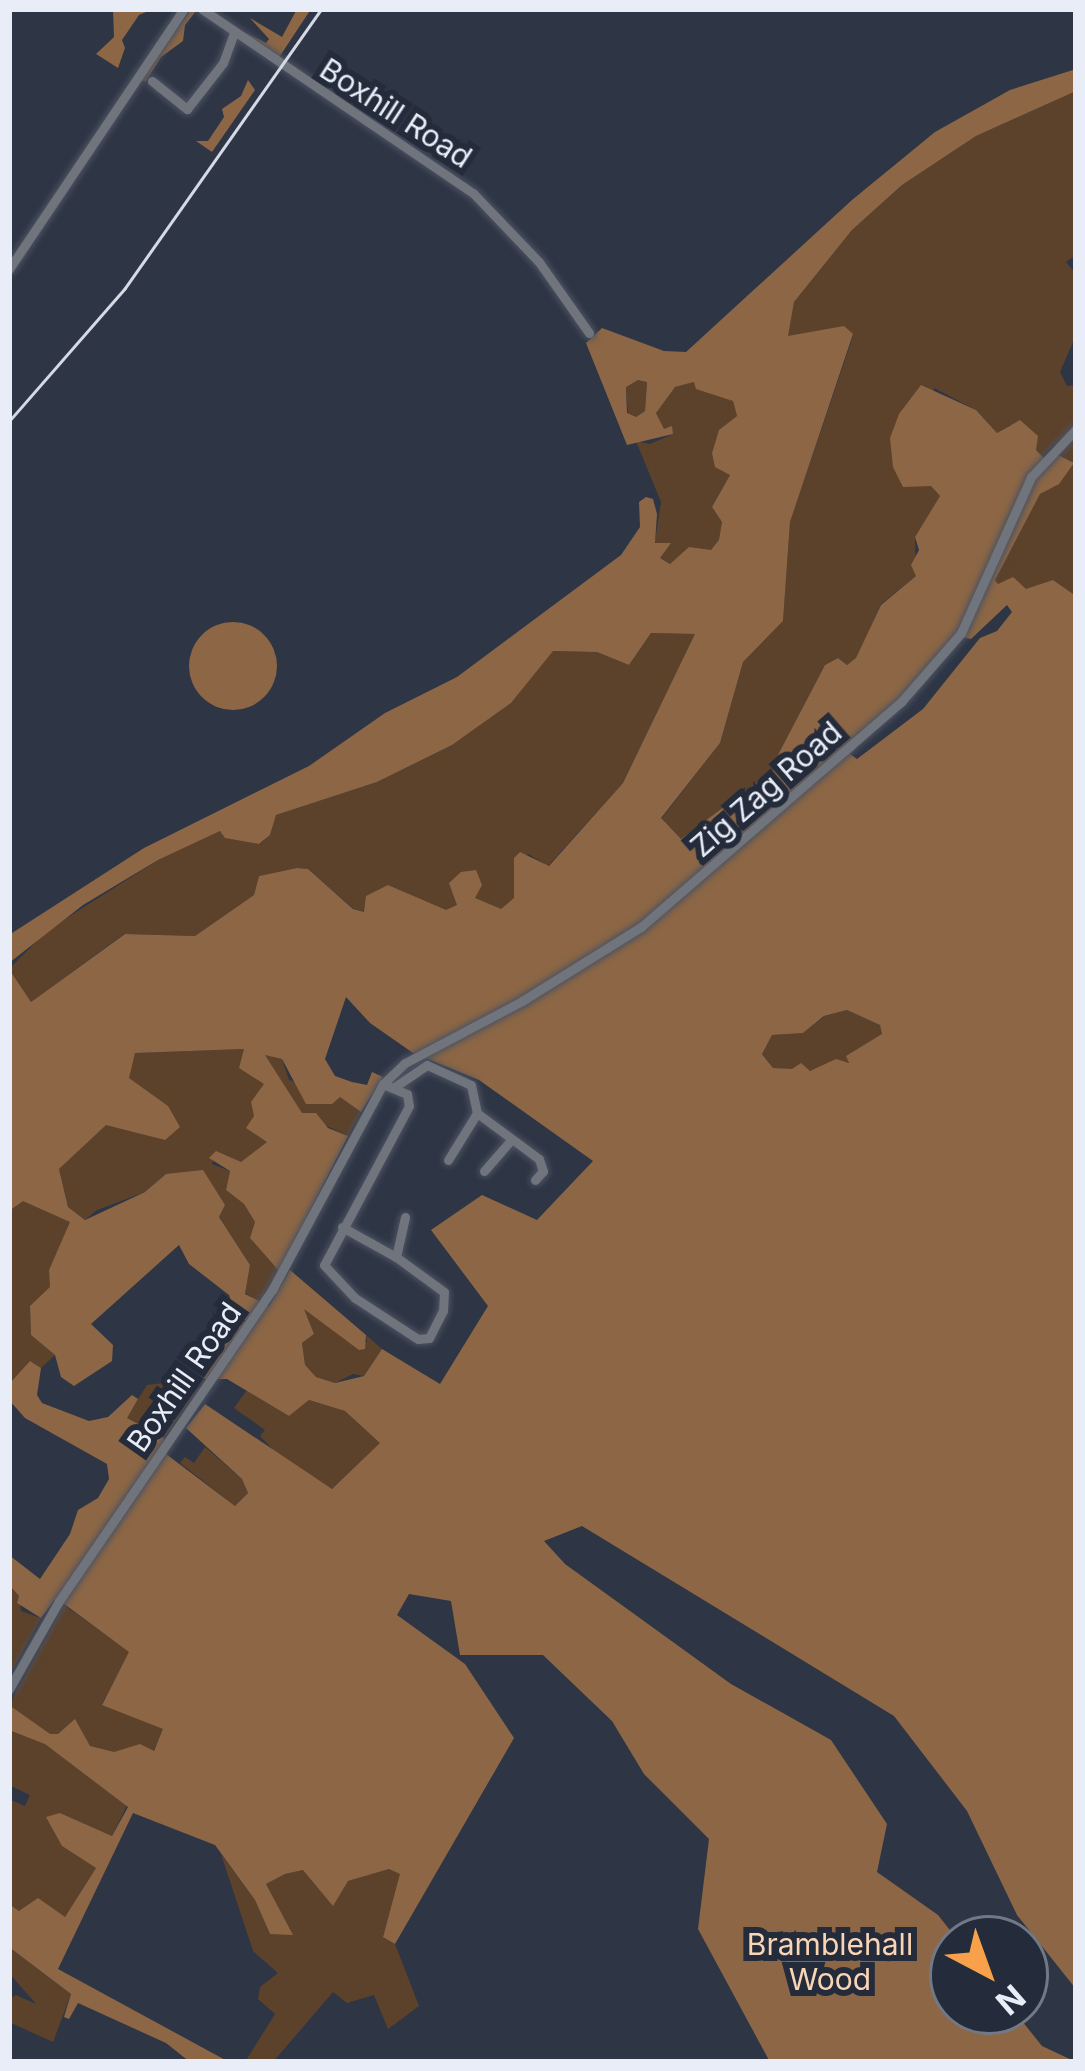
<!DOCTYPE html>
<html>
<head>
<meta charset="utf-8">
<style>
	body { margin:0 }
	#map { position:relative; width:1085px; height:2071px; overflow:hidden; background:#2e3545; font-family:Inter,sans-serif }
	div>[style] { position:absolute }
	.green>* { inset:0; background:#5c422b }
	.forest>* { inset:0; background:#8d6745 }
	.round { border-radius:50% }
	.roads { filter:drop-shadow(0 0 3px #4c5261) drop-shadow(0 0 3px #4c5261) }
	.street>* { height:9px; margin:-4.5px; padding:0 4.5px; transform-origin:4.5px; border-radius:4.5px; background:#70747c }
	.rail>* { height:3px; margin:-1.5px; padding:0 1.5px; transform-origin:1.5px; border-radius:1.5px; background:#d5dae5 }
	span { translate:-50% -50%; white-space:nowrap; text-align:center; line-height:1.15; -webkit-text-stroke:12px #242b3b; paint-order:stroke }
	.street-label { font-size:30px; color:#e8edf7 }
	.park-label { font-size:30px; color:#fad5b5 }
	.frame { position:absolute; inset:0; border:12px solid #e8edf7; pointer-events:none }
	.north { position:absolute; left:929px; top:1915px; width:120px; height:120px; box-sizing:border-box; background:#242b3b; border:3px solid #727986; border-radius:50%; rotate:139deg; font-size:33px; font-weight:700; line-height:48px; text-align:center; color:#e8edf7 }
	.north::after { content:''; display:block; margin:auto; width:42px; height:54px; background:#f8a14a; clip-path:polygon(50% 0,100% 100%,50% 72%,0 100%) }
</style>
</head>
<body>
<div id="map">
	<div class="green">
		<i style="clip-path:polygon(1076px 91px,1076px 255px,1066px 262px,1076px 274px,1076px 335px,1060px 372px,1067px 386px,1076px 385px,1076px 425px,1042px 456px,1010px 425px,997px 433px,976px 410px,934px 388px,931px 486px,940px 496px,915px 537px,916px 576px,881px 604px,857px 658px,847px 665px,838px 658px,825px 665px,778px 756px,786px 760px,681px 839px,661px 819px,720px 743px,743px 662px,783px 621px,790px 522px,851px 342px,853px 334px,787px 337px,794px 302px,852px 230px,902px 185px,976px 136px)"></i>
		<i style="clip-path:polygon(638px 380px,647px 381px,645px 411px,636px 417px,628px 414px,626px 386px)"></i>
		<i style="clip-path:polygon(694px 382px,733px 401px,737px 416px,719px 431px,712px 453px,730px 475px,712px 507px,722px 522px,720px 540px,711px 550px,670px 564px,660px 558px,655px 541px,661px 502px,636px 441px,650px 444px,673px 434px,664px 430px,656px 413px,661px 401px,675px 387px)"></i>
		<i style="clip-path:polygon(1076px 435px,1076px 596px,1053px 580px,1026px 590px,998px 584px,995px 579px,1040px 494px,1062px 479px,1056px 453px)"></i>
		<i style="clip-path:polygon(651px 633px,696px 634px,623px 783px,548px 866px,528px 854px,517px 863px,515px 898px,501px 909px,446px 911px,388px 885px,365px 912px,354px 909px,308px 869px,297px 868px,259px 876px,254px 895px,195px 936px,124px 934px,31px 1002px,9px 969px,48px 930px,158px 860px,221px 830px,226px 838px,260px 844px,270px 835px,276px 815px,377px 782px,452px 745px,511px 703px,552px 651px,597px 652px,629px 665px)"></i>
		<i style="clip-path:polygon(847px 1010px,880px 1025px,883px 1034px,847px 1056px,849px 1062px,810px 1071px,773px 1068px,762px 1053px,772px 1035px,803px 1033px,825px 1016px)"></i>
		<i style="clip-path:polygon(244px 1049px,265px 1084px,251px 1102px,267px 1142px,241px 1163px,217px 1152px,212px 1164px,230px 1171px,226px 1190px,244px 1204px,255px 1222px,250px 1238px,279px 1271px,260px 1303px,245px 1293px,250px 1265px,219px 1217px,225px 1205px,166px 1174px,145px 1192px,97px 1210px,85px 1220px,68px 1207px,59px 1169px,106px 1124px,165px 1140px,167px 1106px,128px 1078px,135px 1053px)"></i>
		<i style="clip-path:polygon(264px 1054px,282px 1059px,289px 1080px,340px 1097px,361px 1112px,348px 1136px,302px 1114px)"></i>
		<i style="clip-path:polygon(23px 1200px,71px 1222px,49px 1270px,51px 1287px,30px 1307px,31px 1335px,55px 1355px,41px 1368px,30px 1361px,9px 1384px,9px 1211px)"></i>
		<i style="clip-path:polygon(303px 1308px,312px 1309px,345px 1340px,367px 1342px,366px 1335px,382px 1349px,364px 1376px,353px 1374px,335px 1383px,316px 1377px,305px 1366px,302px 1343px,314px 1334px)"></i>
		<i style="clip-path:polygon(189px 1380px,198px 1389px,164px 1438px,126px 1418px,147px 1385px)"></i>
		<i style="clip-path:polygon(247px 1390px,289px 1416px,309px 1400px,345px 1411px,381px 1443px,332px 1489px,279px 1456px,260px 1436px,265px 1430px,234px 1408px)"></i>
		<i style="clip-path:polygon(205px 1447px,242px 1479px,248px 1493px,235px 1506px,180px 1463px,185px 1457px,194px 1463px)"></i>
		<i style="clip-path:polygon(9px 1585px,19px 1596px,21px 1611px,41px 1618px,9px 1676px)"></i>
		<i style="clip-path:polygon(64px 1605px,130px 1652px,102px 1704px,164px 1729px,112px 1836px,60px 1813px,62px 1846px,96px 1868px,65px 1917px,19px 1911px,9px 1904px,9px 1799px,25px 1806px,30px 1795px,9px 1785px,9px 1705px)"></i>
		<i style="clip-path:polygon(221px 1854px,255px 1900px,270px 1934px,292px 1934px,266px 1884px,285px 1874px,303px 1870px,348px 1881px,389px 1869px,401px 1874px,383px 1936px,395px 1944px,419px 2006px,388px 2029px,374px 1995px,347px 2003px,333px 1992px,273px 2062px,245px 2062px,275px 2014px,258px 1999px,260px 1987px,278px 1973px,253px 1951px)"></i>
		<i style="clip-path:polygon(9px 1947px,71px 1994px,53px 2042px,9px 2022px,9px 1999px,16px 1995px,36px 2004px,9px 1973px)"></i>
	</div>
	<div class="forest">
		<i style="clip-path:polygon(113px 9px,153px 9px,139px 15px,122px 40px,125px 48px,118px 68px,96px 54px,114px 37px)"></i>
		<i style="clip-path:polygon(297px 9px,311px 9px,278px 59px,240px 30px,266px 43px,269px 39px,250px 18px,282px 37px)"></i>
		<i style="clip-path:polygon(190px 11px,196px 11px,185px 25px,183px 41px,161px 57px,146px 81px,138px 81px)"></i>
		<i style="clip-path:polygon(evenodd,1076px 69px,1076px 91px,976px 136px,902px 185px,852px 230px,794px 302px,788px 336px,844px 326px,853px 334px,790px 522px,783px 621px,743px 662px,720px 743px,661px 818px,681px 839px,785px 761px,778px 755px,825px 665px,838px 658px,847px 665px,856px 658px,881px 605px,916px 576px,911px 565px,919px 550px,915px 537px,940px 496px,931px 486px,903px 487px,893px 467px,890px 438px,899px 414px,921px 385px,976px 410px,997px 433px,1020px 420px,1038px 436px,1036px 450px,1045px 459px,1054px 453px,1074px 463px,1059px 484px,1040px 494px,995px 580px,998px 584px,1013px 577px,1026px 589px,1053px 580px,1076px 596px,1076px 1989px,1017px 1915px,967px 1811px,894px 1716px,582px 1526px,544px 1541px,565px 1564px,731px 1684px,831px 1740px,887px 1824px,877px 1872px,938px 1915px,957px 1939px,953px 2011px,1014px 2011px,1042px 2046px,1076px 2062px,770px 2062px,698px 1929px,709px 1839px,644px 1774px,612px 1721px,543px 1655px,460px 1655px,451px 1601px,409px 1594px,397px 1615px,465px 1664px,514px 1738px,395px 1944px,383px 1937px,400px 1874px,389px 1869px,348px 1881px,333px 1906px,303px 1870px,285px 1874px,266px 1884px,293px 1935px,270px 1934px,255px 1900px,215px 1845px,133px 1813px,58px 1969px,229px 2062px,190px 2062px,166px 2043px,78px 2003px,69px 2019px,64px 2017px,71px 1994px,9px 1947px,9px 1904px,19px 1911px,38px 1898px,65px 1917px,96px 1868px,62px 1846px,46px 1817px,60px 1813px,112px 1836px,128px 1807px,45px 1744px,9px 1730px,9px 1705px,50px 1734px,58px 1734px,75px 1719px,90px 1746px,114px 1752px,140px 1744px,154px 1751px,163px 1729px,102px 1705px,129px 1652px,56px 1598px,41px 1618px,17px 1603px,19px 1596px,9px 1585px,9px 1555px,40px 1579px,70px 1534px,78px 1510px,98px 1498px,109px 1479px,107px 1464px,25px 1418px,9px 1400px,9px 1384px,30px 1361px,41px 1368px,37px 1395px,42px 1403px,89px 1421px,108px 1417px,132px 1395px,138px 1399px,127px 1418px,164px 1438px,162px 1451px,235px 1506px,248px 1493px,242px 1479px,186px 1428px,205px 1404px,332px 1489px,380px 1443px,345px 1411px,309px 1400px,289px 1416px,227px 1379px,205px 1379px,198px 1370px,213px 1342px,220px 1332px,246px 1321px,235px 1313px,229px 1295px,189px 1264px,179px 1245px,91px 1324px,113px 1345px,112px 1361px,74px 1386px,61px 1377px,55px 1355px,31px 1335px,30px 1306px,50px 1287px,49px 1270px,70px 1222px,23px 1201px,9px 1211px,9px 969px,31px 1002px,125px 934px,195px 936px,254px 895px,259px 876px,297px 868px,308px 869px,353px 909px,364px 912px,366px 896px,388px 885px,446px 910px,457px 905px,449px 883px,461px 872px,476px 870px,482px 885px,475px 898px,501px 909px,514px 898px,514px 858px,520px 852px,549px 866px,623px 783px,695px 634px,651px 633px,629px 665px,597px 652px,553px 651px,511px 703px,452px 745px,377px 782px,276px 815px,270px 835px,259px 844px,225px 838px,220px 831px,158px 860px,83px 905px,9px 963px,9px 935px,144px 848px,309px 766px,385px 713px,457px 677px,621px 555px,640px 527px,639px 502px,646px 497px,653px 499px,657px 514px,655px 543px,671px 543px,660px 558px,670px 564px,689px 547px,711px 550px,719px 540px,722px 522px,712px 507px,730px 475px,715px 467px,712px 453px,719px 430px,737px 416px,733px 401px,696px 389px,694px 382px,675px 387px,656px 413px,664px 429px,672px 426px,673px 434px,627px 445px,586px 343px,602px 328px,664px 351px,686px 352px,852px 200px,935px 132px,1010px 90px,1076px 69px,638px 380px,647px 382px,645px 411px,636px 417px,627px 413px,626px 387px,638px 380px,1076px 69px,1007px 605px,1012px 612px,997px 631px,980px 638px,923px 709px,857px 759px,850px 754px,922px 686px,962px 637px,971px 639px,1007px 605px,1076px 69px,346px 997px,370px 1023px,413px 1053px,479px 1080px,593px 1161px,537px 1220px,482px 1195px,431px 1230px,488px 1306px,440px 1384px,382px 1349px,364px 1376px,335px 1383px,316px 1377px,305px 1365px,302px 1343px,314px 1334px,304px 1309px,359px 1350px,365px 1349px,366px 1335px,290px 1270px,269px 1306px,245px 1294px,250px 1265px,219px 1217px,225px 1205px,203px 1170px,166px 1174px,145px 1192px,85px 1220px,68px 1207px,59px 1169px,106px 1125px,165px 1140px,180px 1127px,168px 1106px,129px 1078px,135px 1053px,244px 1049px,239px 1068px,264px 1084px,251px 1102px,254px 1116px,246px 1128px,267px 1142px,241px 1162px,216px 1151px,209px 1158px,230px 1171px,226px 1190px,244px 1204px,255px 1222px,250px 1238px,279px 1271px,348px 1136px,328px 1128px,316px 1113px,302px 1113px,265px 1055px,282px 1059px,306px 1104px,332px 1104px,340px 1097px,361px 1112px,383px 1077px,372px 1072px,367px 1085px,352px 1082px,335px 1076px,325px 1059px,346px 997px,1076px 69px,847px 1010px,880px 1025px,882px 1034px,846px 1056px,849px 1063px,836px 1059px,810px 1071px,801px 1063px,792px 1069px,773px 1068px,762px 1054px,772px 1035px,803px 1033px,824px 1016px,847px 1010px)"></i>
		<i style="clip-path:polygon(248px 80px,255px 90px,212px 152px,196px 141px,208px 141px,224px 117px,222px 109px,241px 96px)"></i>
		<i class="round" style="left:189px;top:622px;width:88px;height:88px"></i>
	</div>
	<div class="roads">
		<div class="street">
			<i style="left:202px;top:9px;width:328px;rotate:34.2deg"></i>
			<i style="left:473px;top:193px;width:95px;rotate:46.3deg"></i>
			<i style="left:539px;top:262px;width:87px;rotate:54.8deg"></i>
			<i style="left:152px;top:81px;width:45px;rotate:38.7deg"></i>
			<i style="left:187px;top:109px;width:58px;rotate:-52deg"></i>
			<i style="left:223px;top:63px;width:32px;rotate:-70deg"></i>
			<i style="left:9px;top:269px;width:313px;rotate:-56.1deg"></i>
			<i style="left:383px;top:1084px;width:26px;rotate:23deg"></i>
			<i style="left:407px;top:1094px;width:12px;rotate:81deg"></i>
			<i style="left:409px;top:1106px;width:180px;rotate:118.1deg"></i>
			<i style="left:324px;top:1265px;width:45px;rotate:46.8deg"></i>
			<i style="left:355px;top:1298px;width:75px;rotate:33.1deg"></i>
			<i style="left:418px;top:1339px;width:11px;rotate:-5deg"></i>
			<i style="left:429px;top:1338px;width:30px;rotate:-63deg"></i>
			<i style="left:443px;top:1311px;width:19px;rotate:-87deg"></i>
			<i style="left:444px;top:1292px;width:59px;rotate:-143.9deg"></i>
			<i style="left:393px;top:1088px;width:41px;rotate:-34.1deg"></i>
			<i style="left:427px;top:1065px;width:48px;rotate:24.4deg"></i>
			<i style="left:471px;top:1085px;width:29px;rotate:78deg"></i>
			<i style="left:477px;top:1113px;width:77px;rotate:36.6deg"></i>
			<i style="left:539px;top:1159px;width:13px;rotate:72deg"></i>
			<i style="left:543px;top:1171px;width:12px;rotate:132deg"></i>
			<i style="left:448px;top:1160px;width:55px;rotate:-58.3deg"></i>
			<i style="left:484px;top:1171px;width:41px;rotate:-48.9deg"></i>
			<i style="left:342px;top:1227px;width:62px;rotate:29.1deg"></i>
			<i style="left:396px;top:1257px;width:41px;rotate:-77.3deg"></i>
			<i style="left:9px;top:1689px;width:101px;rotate:-60.4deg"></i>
			<i style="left:59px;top:1601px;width:377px;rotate:-55.6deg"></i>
			<i style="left:272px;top:1290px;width:234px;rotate:-61.7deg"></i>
			<i style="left:383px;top:1084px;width:30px;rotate:-44deg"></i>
			<i style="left:405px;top:1063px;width:132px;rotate:-27.9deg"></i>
			<i style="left:522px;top:1001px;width:140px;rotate:-31.9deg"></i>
			<i style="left:641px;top:927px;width:344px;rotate:-40.9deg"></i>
			<i style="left:901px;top:702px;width:91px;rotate:-49deg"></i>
			<i style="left:961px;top:633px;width:171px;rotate:-65.8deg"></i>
			<i style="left:1031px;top:477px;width:66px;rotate:-46.8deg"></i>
		</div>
	</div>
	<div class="rail">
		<i style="left:9px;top:421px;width:176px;rotate:-48.9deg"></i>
		<i style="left:125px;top:288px;width:341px;rotate:-54.9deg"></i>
	</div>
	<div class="street-label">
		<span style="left:396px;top:113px;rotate:33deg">Boxhill Road</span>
		<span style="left:766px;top:789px;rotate:-41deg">Zig Zag Road</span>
		<span style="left:184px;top:1377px;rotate:-55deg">Boxhill Road</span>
	</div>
	<div class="park-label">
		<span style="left:830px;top:1961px">Bramblehall<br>Wood</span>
	</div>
	<div class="frame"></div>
	<div class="north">N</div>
</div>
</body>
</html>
